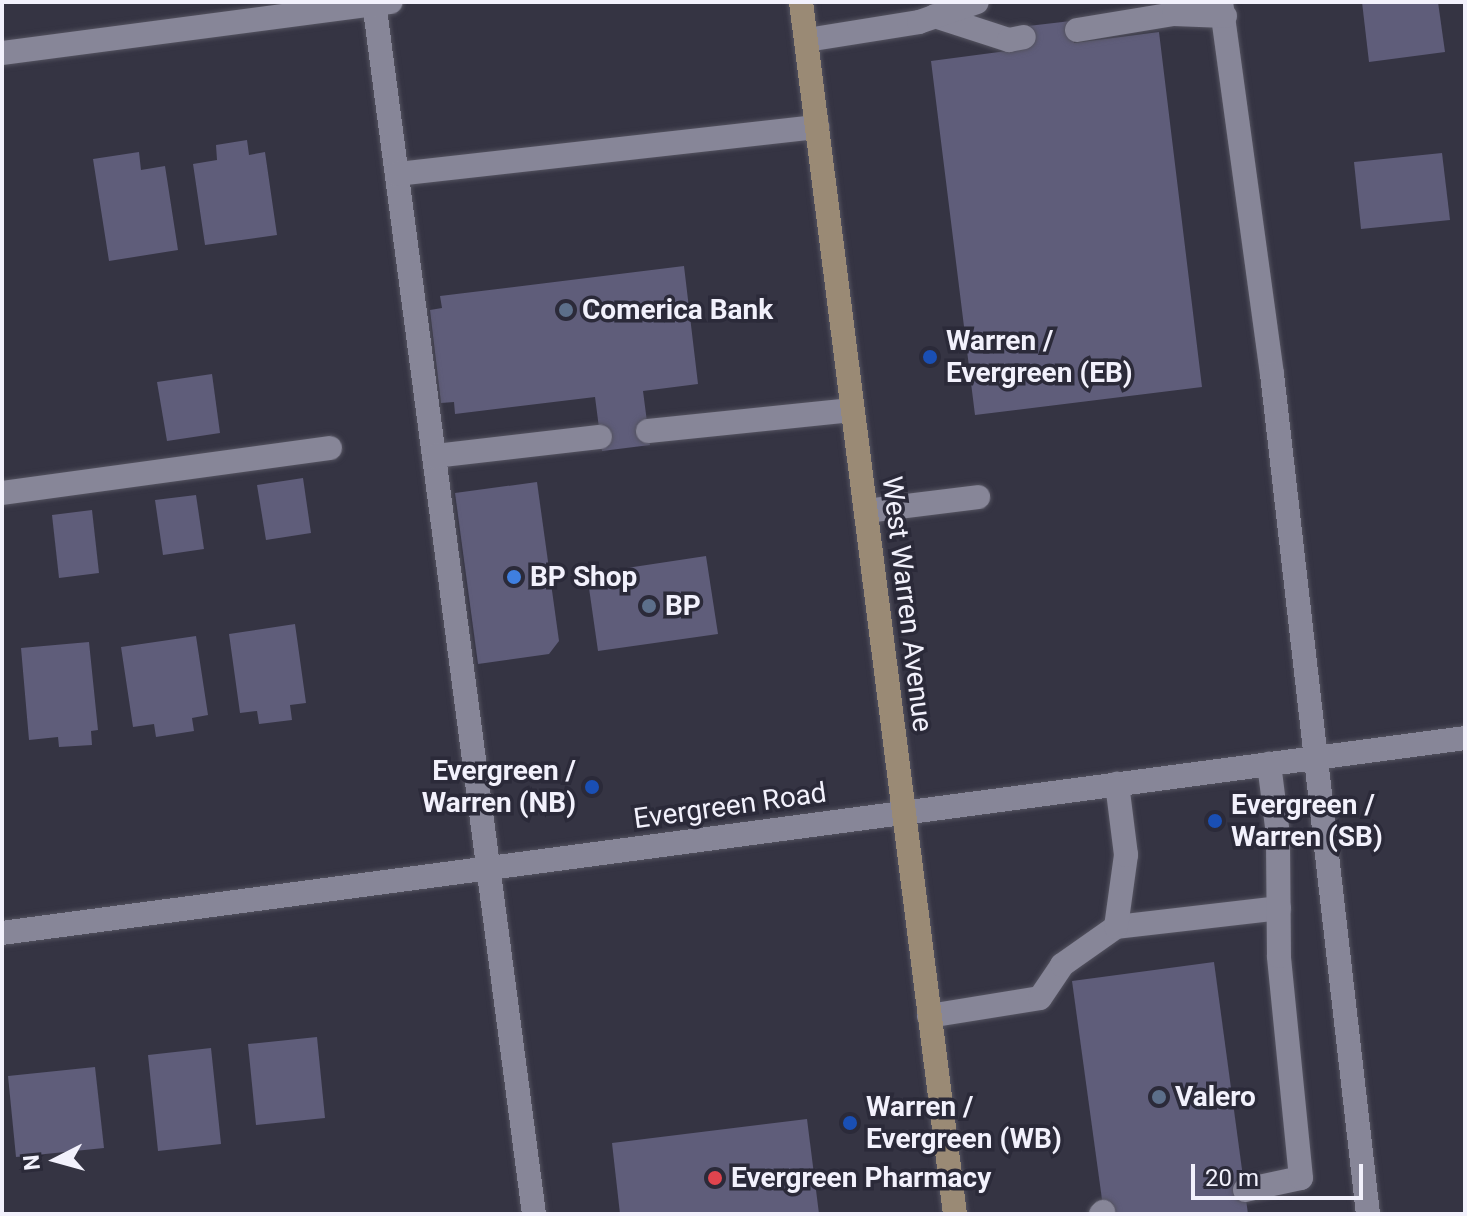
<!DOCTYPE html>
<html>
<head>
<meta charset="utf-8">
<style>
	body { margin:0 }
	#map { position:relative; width:1467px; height:1216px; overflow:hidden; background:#353443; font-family:Roboto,sans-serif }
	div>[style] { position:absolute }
	.building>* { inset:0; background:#5f5d7a }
	.roads { filter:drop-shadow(0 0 2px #545360) drop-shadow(0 0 2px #545360) }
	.service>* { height:24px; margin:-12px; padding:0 12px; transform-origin:12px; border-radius:12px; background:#878698 }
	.minor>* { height:24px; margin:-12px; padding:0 12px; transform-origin:12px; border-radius:12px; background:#878698 }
	.tertiary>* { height:24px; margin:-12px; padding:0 12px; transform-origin:12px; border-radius:12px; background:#878698 }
	.secondary>* { height:24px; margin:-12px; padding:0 12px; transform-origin:12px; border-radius:12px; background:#9a8a75 }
	.dots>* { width:22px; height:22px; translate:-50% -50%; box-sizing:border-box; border:4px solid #2b2a39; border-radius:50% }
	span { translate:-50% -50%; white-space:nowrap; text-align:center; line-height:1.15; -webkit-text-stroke:7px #2b2a39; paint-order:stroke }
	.poi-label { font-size:28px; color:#f2f1fc; font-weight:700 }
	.left { translate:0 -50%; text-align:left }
	.right { translate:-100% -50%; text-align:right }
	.street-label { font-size:28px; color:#f2f1fc }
	.frame { position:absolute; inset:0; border:4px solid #f2f1fc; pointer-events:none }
	.north { position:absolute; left:16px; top:1120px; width:80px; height:80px; -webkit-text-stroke:6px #2b2a39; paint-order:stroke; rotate:264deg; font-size:22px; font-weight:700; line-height:32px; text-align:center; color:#f2f1fc }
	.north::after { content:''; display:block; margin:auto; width:28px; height:36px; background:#f2f1fc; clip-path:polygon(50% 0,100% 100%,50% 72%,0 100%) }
	.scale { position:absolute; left:1191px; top:1164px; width:172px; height:36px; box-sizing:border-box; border:4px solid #f2f1fc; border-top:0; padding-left:10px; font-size:24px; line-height:28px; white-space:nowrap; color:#f2f1fc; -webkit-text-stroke:6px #2b2a39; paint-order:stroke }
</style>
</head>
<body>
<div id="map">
	<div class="building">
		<i style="clip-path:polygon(1362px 2px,1438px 2px,1445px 52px,1369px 62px)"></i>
		<i style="clip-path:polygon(1071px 21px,1074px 43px,1159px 32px,1202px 387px,975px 415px,931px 61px,1030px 48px,1028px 26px)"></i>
		<i style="clip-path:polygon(247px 140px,249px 155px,265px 152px,277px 235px,205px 245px,193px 164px,217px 160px,216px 145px)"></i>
		<i style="clip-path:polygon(139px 152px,141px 170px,165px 166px,178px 250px,109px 261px,93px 159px)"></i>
		<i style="clip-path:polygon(1442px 153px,1450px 220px,1361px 229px,1354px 162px)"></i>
		<i style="clip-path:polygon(684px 266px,698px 384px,643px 391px,650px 445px,602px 451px,595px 397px,455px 414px,454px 402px,441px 403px,430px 310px,442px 308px,440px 296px)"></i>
		<i style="clip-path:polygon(212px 374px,220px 433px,167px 441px,157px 382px)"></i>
		<i style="clip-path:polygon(303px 478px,311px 533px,266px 540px,257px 485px)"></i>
		<i style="clip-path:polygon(537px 482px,559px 641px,549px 654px,478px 664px,455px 493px)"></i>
		<i style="clip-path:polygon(196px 495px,204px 549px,163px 555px,155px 500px)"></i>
		<i style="clip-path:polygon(92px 510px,99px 573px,59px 578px,52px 515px)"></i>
		<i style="clip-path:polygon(706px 556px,718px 634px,598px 651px,587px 574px)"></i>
		<i style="clip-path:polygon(295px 624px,306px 703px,290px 705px,292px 720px,259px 724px,257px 711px,240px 713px,229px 634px)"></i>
		<i style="clip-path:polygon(196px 636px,208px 715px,192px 718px,194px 731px,156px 737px,154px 724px,133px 727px,121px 647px)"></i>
		<i style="clip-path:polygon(89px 642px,98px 730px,91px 731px,92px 745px,59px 747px,58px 737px,29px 740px,21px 648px)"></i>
		<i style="clip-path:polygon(1214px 962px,1248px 1214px,1104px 1214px,1072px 981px)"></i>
		<i style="clip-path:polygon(317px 1037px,325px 1118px,256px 1125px,248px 1044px)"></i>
		<i style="clip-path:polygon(211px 1048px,221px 1144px,158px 1151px,148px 1055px)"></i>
		<i style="clip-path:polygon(95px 1067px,104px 1148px,16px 1157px,8px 1076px)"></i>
		<i style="clip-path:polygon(807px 1119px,819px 1214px,620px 1214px,612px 1143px)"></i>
	</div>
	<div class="roads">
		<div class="service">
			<i style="left:374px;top:2px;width:1223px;rotate:82.48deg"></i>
			<i style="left:1221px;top:2px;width:375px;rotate:82.2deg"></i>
			<i style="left:1272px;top:374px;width:845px;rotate:83.48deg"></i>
			<i style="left:935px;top:16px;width:78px;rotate:18deg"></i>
			<i style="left:1009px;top:40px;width:15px;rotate:-11deg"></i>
			<i style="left:1077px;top:30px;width:98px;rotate:-9.4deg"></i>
			<i style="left:1174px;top:14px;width:51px;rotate:2.2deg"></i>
			<i style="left:807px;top:40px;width:113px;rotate:-9.1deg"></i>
			<i style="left:919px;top:22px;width:61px;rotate:-19deg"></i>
			<i style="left:397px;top:174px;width:423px;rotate:-6.4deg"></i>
			<i style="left:648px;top:431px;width:205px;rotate:-5.9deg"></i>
			<i style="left:435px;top:456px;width:166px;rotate:-6.6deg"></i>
			<i style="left:2px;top:493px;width:331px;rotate:-7.8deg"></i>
			<i style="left:866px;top:511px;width:113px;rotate:-7.1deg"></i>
			<i style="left:1116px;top:927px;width:164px;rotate:-6.6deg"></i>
			<i style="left:929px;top:1016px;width:112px;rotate:-9.2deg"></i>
			<i style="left:1040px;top:998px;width:40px;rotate:-56deg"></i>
			<i style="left:1062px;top:965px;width:66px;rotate:-35.1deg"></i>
			<i style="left:1116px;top:927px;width:73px;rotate:-82.1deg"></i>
			<i style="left:1126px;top:855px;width:72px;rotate:-97.2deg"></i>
			<i style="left:1245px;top:1190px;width:57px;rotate:-12.1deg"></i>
			<i style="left:1301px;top:1178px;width:223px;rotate:-95.7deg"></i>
			<i style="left:1279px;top:956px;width:121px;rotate:-90.5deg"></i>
			<i style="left:1278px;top:835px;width:72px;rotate:-97.2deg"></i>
			<i style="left:1101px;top:1214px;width:3px;rotate:-45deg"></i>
		</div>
		<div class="minor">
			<i style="left:2px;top:53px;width:392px;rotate:-7.5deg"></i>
		</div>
		<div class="tertiary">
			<i style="left:2px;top:933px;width:1476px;rotate:-7.59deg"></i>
		</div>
		<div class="secondary">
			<i style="left:801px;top:2px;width:1222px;rotate:82.76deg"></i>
		</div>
	</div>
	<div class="dots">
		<i style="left:566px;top:310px;background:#5c6f8a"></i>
		<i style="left:930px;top:357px;background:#1a4fb4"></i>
		<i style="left:514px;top:577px;background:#3f7fe0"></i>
		<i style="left:649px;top:606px;background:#5c6f8a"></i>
		<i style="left:592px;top:787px;background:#1a4fb4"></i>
		<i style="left:1215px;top:821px;background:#1a4fb4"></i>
		<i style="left:1159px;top:1097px;background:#5c6f8a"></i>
		<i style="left:850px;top:1123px;background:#1a4fb4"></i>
		<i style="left:715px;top:1178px;background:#e0444e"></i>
	</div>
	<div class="poi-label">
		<span class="left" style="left:582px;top:310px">Comerica Bank</span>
		<span class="left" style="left:946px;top:357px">Warren /<br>Evergreen (EB)</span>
		<span class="left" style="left:530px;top:577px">BP Shop</span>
		<span class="left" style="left:665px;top:606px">BP</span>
		<span class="right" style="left:576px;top:787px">Evergreen /<br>Warren (NB)</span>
		<span class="left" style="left:1231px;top:821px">Evergreen /<br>Warren (SB)</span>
		<span class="left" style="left:1175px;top:1097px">Valero</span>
		<span class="left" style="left:866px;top:1123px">Warren /<br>Evergreen (WB)</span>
		<span class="left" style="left:731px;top:1178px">Evergreen Pharmacy</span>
	</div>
	<div class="street-label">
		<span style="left:907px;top:604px;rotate:83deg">West Warren Avenue</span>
		<span style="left:730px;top:806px;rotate:-8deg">Evergreen Road</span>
	</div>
	<div class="frame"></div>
	<div class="north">N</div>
	<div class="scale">20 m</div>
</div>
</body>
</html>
